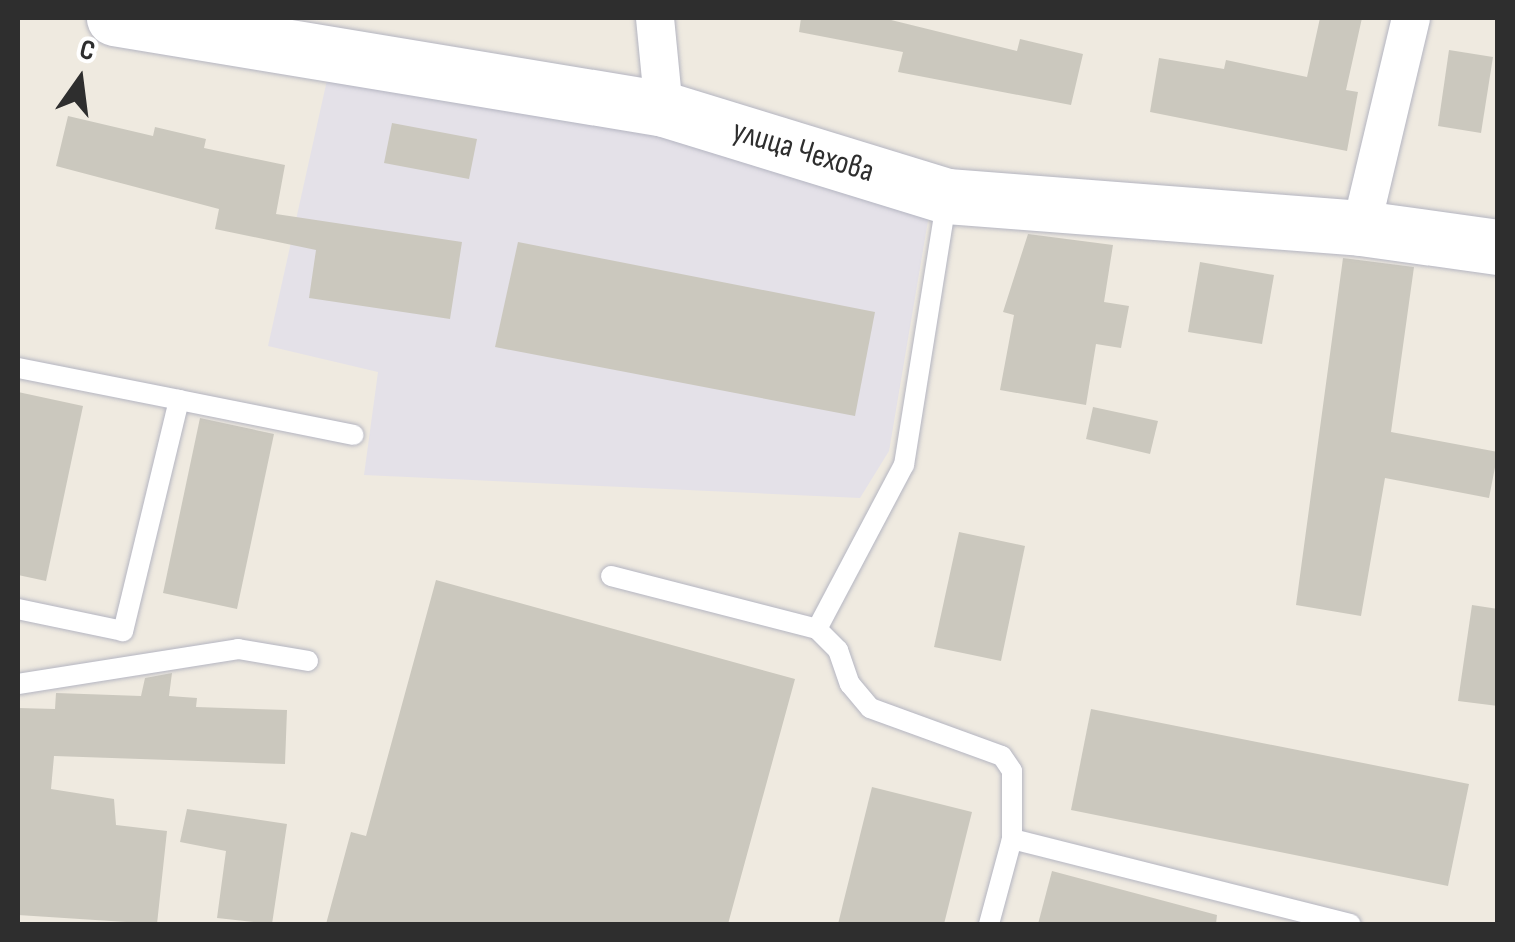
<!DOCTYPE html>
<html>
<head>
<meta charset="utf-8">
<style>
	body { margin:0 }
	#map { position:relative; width:1515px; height:942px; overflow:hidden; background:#efeae0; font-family:"Sofia Sans Condensed",sans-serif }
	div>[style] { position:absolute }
	.industrial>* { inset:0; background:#e4e1e8 }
	.building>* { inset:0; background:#cbc8be }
	.roads { filter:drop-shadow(0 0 2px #b4b5c1) drop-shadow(0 0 2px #b4b5c1) }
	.lane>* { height:20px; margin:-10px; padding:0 10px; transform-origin:10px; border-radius:10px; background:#fff }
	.street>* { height:38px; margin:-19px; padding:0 19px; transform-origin:19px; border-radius:19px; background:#fff }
	.secondary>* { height:55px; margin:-27.5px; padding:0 27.5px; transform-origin:27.5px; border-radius:27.5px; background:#fff }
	span { translate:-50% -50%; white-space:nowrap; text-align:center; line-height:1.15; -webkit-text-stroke:8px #fff; paint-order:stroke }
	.street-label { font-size:32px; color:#2e2e2e }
	.frame { position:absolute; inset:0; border:20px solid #2e2e2e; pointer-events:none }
	.north { position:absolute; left:30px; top:30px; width:100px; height:100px; -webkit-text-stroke:8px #fff; paint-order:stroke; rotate:14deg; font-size:28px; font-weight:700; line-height:40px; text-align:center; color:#2e2e2e }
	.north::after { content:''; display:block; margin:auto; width:35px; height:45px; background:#2e2e2e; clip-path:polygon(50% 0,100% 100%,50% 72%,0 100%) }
</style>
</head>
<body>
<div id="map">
	<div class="industrial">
		<i style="clip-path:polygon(327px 80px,655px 131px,929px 215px,889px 451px,860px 498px,364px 475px,378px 372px,268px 346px)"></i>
	</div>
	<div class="building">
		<i style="clip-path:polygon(801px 18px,883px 18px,1017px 51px,1020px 39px,1083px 54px,1071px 105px,898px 72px,903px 52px,799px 32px)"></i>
		<i style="clip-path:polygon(1320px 18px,1362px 18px,1346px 90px,1358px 92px,1347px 151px,1150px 112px,1159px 58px,1224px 69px,1226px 60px,1307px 77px)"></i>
		<i style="clip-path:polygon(1449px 50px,1493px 57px,1481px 133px,1438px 126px)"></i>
		<i style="clip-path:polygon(68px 116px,153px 136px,155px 127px,206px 139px,204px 148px,285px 165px,276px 214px,462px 242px,450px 319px,309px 298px,316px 250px,215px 229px,219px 209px,56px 166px)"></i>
		<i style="clip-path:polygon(392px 123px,477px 139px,469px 179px,384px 163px)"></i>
		<i style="clip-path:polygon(1028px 234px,1113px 245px,1104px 302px,1129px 306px,1121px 348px,1096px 344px,1086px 405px,1000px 390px,1014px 315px,1003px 312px)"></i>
		<i style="clip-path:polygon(518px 242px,875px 312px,855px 416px,495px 347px)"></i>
		<i style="clip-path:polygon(1343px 258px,1414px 267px,1391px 432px,1498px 452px,1489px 498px,1385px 478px,1361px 616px,1296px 605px)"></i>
		<i style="clip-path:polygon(1200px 262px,1274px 275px,1262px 344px,1188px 332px)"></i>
		<i style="clip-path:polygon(18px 392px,83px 406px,46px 581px,18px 575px)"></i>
		<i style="clip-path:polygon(1093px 407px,1158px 421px,1150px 454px,1086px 439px)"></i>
		<i style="clip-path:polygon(200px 418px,274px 434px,237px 609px,163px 593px)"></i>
		<i style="clip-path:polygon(959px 532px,1025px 546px,1001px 661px,934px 647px)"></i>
		<i style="clip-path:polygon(436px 580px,795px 679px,728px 924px,326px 924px,351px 832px,366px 836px)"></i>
		<i style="clip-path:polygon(1472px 605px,1498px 609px,1498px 706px,1458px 701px)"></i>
		<i style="clip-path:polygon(172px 673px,169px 696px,197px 698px,196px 707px,287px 710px,285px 764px,54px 756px,51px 789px,114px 799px,116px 825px,167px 831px,157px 924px,18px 915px,18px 708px,55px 709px,56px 693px,141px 696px,145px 678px)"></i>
		<i style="clip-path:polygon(1091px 709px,1469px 784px,1448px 886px,1071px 810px)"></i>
		<i style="clip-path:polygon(872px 787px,972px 812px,944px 924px,838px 924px)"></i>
		<i style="clip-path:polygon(187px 809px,287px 824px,272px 924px,217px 918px,226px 851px,180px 842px)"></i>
		<i style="clip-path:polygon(1052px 871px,1217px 915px,1216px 924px,1038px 924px)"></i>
	</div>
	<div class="roads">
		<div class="lane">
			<i style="left:18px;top:368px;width:164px;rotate:11.2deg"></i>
			<i style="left:179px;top:400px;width:238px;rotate:103.6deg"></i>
			<i style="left:123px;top:631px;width:107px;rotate:-168.2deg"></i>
			<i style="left:179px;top:400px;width:178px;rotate:11.3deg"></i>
			<i style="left:611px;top:576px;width:213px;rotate:14.4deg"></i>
			<i style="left:817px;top:629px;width:30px;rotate:45deg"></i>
			<i style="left:838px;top:650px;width:36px;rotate:71deg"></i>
			<i style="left:850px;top:684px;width:31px;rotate:50deg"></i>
			<i style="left:870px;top:708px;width:140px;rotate:20deg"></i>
			<i style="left:1002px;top:756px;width:18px;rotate:56deg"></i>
			<i style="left:1012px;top:771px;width:68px;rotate:90deg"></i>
			<i style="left:817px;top:629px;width:186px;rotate:-62.1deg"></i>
			<i style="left:904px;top:465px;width:270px;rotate:-80.9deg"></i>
			<i style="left:18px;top:684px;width:223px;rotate:-9deg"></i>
			<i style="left:238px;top:649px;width:71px;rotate:9.7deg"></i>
			<i style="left:989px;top:924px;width:88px;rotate:-74.9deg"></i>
			<i style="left:1012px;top:839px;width:349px;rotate:14.1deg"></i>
		</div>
		<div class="street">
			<i style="left:655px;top:18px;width:91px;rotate:84.4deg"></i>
			<i style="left:1361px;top:228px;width:216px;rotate:-76.6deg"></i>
		</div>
		<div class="secondary">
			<i style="left:114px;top:18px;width:557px;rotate:9.39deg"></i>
			<i style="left:664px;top:109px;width:296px;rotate:17.1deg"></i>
			<i style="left:947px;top:196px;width:415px;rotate:4.4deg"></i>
			<i style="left:1361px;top:228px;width:138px;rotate:7.9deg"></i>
		</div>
	</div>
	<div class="street-label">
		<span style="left:803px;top:152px;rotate:17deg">улица Чехова</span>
	</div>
	<div class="frame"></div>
	<div class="north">С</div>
</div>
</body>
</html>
